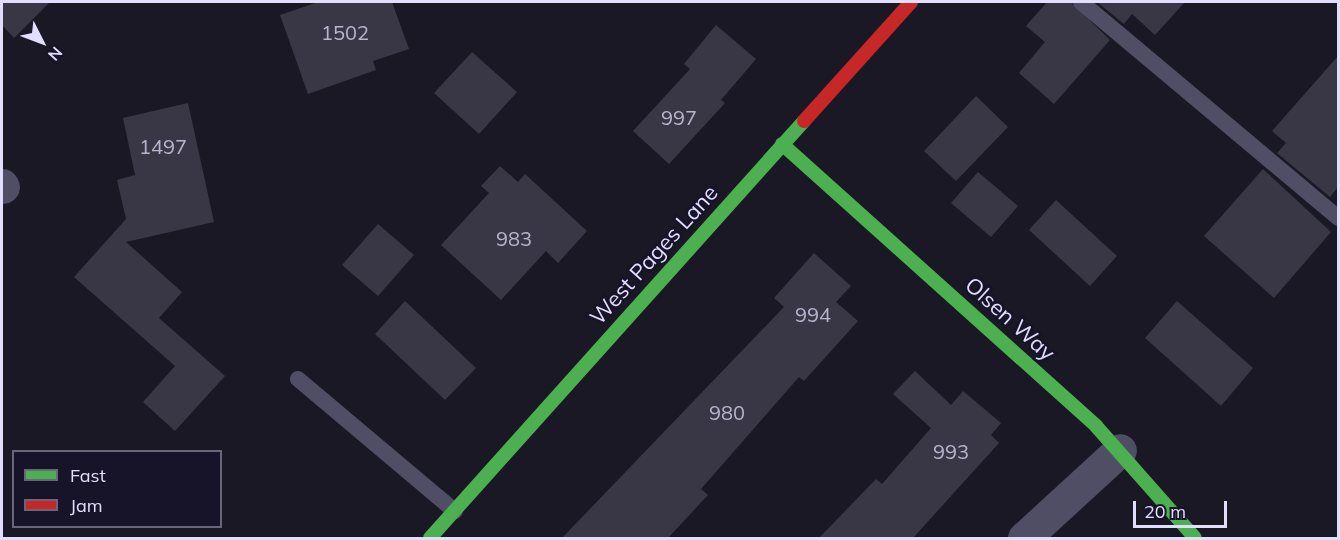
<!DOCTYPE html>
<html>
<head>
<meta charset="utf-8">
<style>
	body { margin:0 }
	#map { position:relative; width:1340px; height:540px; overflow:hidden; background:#1a1824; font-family:Mulish,sans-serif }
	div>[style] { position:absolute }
	.building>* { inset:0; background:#393745 }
	.lane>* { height:16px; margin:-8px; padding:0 8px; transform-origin:8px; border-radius:8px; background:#4f4e64 }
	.street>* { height:33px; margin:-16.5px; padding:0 16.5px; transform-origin:16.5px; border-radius:16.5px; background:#4f4e64 }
	.fast>* { height:14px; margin:-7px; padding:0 7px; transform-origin:7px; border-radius:7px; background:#4caf50 }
	.jam>* { height:14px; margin:-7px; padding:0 7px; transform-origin:7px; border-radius:7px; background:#c62828 }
	span { translate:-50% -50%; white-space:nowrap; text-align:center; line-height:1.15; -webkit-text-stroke:5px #171329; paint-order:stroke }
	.number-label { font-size:20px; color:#b8b5ce }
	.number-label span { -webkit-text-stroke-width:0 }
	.street-label { font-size:22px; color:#e2dffc }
	.frame { position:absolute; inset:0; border:3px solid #e2dffc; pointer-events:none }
	.legend { position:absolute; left:12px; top:450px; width:210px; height:78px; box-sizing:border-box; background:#171329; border:2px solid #68657d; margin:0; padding:8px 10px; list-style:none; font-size:18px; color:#e2dffc }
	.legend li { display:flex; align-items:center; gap:12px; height:30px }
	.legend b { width:30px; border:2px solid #68657d }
	.north { position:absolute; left:12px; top:12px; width:60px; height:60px; -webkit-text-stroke:4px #171329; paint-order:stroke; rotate:132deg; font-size:16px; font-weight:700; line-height:24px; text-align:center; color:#e2dffc }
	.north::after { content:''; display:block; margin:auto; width:21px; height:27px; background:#e2dffc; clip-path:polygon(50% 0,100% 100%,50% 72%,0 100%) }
	.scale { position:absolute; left:1133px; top:501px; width:94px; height:27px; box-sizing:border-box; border:3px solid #e2dffc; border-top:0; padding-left:8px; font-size:18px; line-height:21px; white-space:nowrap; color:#e2dffc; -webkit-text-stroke:4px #171329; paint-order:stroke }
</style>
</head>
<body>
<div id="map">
	<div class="building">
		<i style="clip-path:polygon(2px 2px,50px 2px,14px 38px,2px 25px)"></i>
		<i style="clip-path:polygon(318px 2px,392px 2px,409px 49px,373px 61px,376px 70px,308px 94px,280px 15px)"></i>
		<i style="clip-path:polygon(1047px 2px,1071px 2px,1110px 40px,1054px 104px,1019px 73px,1045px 42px,1026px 26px)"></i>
		<i style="clip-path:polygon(1097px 2px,1185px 2px,1155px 35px,1132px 14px,1124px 24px)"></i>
		<i style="clip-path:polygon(716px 25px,756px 59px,721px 100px,725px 103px,669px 164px,633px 131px,690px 69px,684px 64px)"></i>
		<i style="clip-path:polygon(472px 52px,517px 92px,479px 134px,434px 93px)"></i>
		<i style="clip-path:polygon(1338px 56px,1338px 187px,1330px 197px,1277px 153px,1286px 143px,1272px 131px)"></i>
		<i style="clip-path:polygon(976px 96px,1008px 127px,956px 181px,924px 151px)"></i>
		<i style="clip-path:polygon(188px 103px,214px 222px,126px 242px,182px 292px,159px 318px,225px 376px,175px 431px,143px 402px,175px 366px,74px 277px,126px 219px,117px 180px,135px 175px,123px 118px)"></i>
		<i style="clip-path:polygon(500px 166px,518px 182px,525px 174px,587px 231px,558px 263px,546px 251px,501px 300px,441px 245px,489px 193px,481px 186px)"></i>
		<i style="clip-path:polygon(1263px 169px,1331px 232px,1274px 298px,1204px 236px)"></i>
		<i style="clip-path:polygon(978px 172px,1018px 206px,991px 237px,951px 203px)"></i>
		<i style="clip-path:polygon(1056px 200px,1117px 256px,1090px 286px,1029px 230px)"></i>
		<i style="clip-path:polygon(378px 224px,414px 255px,378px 296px,342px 265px)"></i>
		<i style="clip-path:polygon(814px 253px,851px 286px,836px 302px,858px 321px,804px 381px,799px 377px,701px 489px,708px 495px,668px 538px,562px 538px,784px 307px,774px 298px)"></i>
		<i style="clip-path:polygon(405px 301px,476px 368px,445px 400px,375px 334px)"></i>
		<i style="clip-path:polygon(1177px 301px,1253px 368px,1221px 406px,1145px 338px)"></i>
		<i style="clip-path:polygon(915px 371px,951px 405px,963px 391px,1001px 423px,991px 435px,999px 443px,913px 538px,819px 538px,876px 479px,882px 484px,931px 428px,893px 394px)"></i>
	</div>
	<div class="lane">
		<i style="left:1081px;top:2px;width:336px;rotate:40deg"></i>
		<i style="left:298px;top:379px;width:205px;rotate:40.1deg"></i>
	</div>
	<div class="street">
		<i style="left:2px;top:185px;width:2px;rotate:63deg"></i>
		<i style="left:1024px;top:538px;width:130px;rotate:-42.5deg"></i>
	</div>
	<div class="fast">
		<i style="left:782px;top:144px;width:422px;rotate:41.9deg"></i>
		<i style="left:1096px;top:426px;width:149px;rotate:48.5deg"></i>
		<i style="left:430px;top:538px;width:560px;rotate:-48.11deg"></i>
	</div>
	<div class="jam">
		<i style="left:804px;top:121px;width:160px;rotate:-48deg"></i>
	</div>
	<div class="number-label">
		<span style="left:345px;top:32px">1502</span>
		<span style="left:679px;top:117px">997</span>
		<span style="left:163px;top:146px">1497</span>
		<span style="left:514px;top:238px">983</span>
		<span style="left:813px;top:314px">994</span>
		<span style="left:727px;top:412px">980</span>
		<span style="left:951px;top:451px">993</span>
	</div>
	<div class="street-label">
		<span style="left:654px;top:255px;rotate:-48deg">West Pages Lane</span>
		<span style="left:1010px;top:319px;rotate:42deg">Olsen Way</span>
	</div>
	<div class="frame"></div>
	<ul class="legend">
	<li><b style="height:8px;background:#4caf50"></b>Fast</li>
	<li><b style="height:8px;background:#c62828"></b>Jam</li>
	</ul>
	<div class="north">N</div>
	<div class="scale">20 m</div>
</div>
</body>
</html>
